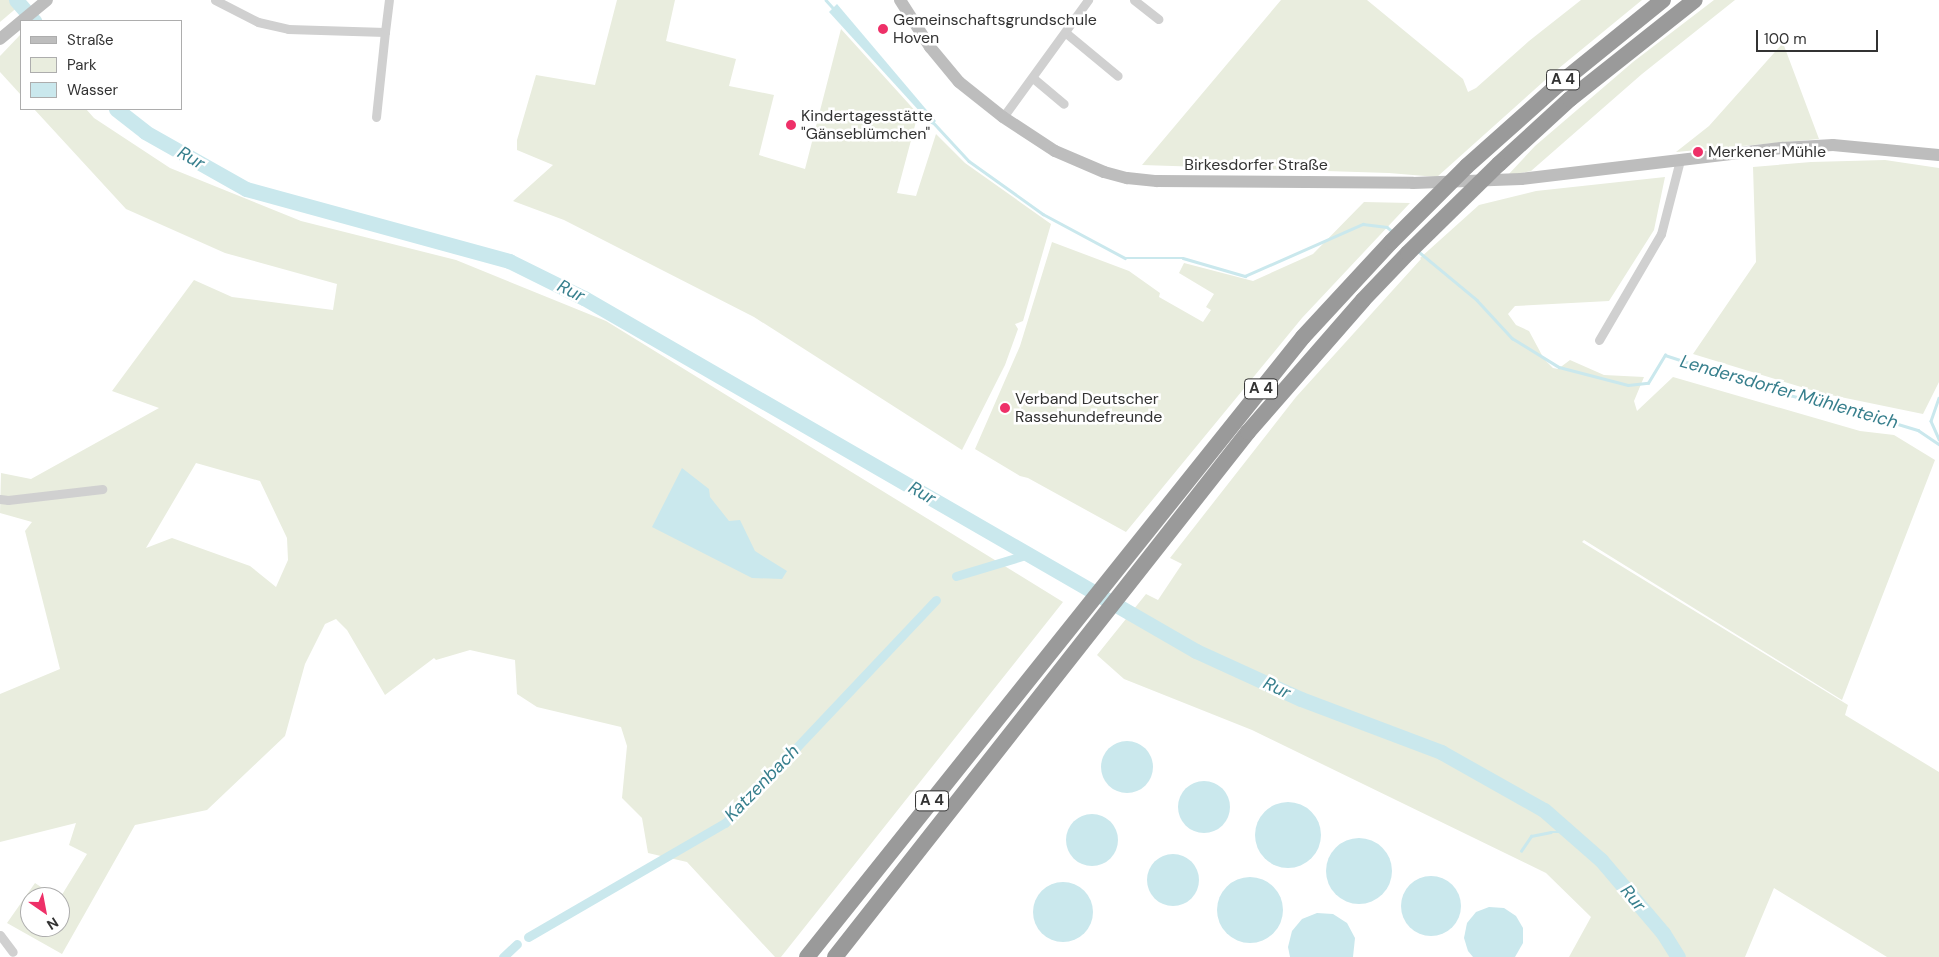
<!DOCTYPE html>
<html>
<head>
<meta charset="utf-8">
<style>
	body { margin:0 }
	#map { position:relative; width:1939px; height:957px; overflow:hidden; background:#fff; font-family:"DM Sans",sans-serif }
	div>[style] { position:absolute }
	.green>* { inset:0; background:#e9edde }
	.water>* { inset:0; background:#cae8ed }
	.round { border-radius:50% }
	.stream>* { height:2.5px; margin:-1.25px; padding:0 1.25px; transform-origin:1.25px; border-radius:1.25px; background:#cae8ed }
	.canal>* { height:9px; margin:-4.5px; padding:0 4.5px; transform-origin:4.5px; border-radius:4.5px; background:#cae8ed }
	.river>* { height:15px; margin:-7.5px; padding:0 7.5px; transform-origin:7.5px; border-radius:7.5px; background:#cae8ed }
	.minor>* { height:9px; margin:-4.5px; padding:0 4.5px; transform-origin:4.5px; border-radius:4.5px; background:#d0d0d0 }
	.secondary>* { height:12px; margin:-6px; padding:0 6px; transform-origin:6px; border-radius:6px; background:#bdbdbd }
	.motorway>* { height:16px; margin:-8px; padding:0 8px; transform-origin:8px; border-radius:8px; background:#9a9a9a }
	.motorway-bridge>* { height:16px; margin:-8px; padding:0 8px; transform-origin:8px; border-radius:8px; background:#9a9a9a }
	.dots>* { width:14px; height:14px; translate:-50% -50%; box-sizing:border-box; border:2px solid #fff; border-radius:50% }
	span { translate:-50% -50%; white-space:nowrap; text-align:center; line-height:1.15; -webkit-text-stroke:5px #fff; paint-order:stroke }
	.shield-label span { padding:1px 4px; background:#fff; border:1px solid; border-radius:4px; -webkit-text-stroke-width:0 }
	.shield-label { font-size:15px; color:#333; font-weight:700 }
	.poi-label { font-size:16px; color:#333 }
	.left { translate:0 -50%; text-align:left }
	.street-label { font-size:16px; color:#333 }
	.water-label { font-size:18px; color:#377f8d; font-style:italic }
	.legend { position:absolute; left:20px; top:20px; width:162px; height:90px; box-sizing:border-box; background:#fff; border:1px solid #adadad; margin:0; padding:6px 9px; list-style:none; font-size:15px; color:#333 }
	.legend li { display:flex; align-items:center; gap:10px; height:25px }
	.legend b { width:25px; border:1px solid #adadad }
	.north { position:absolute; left:20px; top:887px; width:50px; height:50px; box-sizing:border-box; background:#fff; border:1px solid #adadad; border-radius:50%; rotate:147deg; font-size:14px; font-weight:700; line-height:20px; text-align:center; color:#333 }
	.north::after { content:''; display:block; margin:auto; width:18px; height:22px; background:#ee3068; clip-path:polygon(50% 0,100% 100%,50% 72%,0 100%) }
	.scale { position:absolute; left:1756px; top:30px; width:122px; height:22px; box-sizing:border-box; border:2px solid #333; border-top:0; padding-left:6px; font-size:15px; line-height:18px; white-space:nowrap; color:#333; -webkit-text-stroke:4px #fff; paint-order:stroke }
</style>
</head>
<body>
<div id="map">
	<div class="green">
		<i style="clip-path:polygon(0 0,26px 0,0 22px)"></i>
		<i style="clip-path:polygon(617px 0,675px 0,666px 41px,736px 59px,729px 86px,774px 95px,759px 155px,805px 169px,841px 29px,918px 114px,897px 193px,916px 196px,936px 134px,965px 163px,1051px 224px,1023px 321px,1015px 324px,1018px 329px,1005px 365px,962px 450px,754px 317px,564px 220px,513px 201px,553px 165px,517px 150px,517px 140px,536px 75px,595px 85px)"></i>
		<i style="clip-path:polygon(1281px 0,1367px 0,1463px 79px,1468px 92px,1476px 88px,1529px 41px,1581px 0,1642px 0,1553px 73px,1437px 177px,1389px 173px,1142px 165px)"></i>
		<i style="clip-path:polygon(1714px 0,1735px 0,1642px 74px,1531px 171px,1507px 176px,1535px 146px,1633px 62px)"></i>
		<i style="clip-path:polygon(21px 34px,21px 95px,0 72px,0 56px)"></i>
		<i style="clip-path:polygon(1783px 43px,1819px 139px,1676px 152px,1709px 126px)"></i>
		<i style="clip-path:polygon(evenodd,34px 109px,86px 109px,94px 118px,170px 168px,301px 221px,456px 260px,606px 321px,1063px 602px,781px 957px,775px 957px,687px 862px,648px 853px,642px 818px,622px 798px,627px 746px,621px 727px,537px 707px,517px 694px,515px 660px,470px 650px,436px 660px,434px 658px,385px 695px,347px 630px,336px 619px,325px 624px,305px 664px,285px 736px,207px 810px,135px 825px,62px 954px,7px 923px,35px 883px,56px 897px,30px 897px,30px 927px,60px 927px,60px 898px,87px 854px,69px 845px,76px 823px,0 842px,0 694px,60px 669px,25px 531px,32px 522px,0 513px,1px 473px,31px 479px,159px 408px,112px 391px,194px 280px,232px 297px,333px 310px,337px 284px,225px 253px,126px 209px,34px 109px,196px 463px,260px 481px,287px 538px,288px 560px,276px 587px,250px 566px,172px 538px,146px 548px,196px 463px)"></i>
		<i style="clip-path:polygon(1885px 160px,1939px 168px,1939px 382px,1923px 414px,1821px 393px,1693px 354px,1756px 262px,1753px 167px,1811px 162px)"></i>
		<i style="clip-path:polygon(1665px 177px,1654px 230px,1609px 301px,1515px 306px,1508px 314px,1516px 325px,1529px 331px,1544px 359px,1553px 368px,1558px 369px,1570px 360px,1604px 375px,1644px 377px,1634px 401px,1637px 411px,1673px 377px,1860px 431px,1894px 435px,1935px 460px,1842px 700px,1584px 540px,1582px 542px,1848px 705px,1845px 715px,1939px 772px,1939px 957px,1887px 957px,1774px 888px,1745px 957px,1569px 957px,1591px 917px,1546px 873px,1252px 730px,1124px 679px,1097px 655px,1146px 594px,1158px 600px,1182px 564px,1170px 558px,1296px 397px,1421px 259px,1420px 258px,1479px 205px,1536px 191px)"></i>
		<i style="clip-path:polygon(1364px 202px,1410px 203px,1302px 318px,1126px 532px,1028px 478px,1020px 476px,975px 449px,1020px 346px,1052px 242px,1129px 271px,1160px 293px,1159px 297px,1203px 322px,1211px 310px,1206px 307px,1214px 294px,1179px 273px,1184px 263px,1253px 281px,1313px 254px)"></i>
	</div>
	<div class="water">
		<i style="clip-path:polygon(837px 4px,936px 121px,932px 125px,829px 12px)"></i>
		<i style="clip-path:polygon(682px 468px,709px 489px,710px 497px,729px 521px,740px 520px,755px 551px,787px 571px,782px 579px,752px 578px,652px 527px)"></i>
		<i class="round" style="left:1101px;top:741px;width:52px;height:52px"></i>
		<i class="round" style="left:1178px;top:781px;width:52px;height:52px"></i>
		<i class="round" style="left:1255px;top:802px;width:66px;height:66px"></i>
		<i class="round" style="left:1066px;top:814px;width:52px;height:52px"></i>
		<i class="round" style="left:1326px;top:838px;width:66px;height:66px"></i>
		<i class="round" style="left:1147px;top:854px;width:52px;height:52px"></i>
		<i class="round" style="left:1401px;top:876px;width:60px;height:60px"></i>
		<i class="round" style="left:1217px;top:877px;width:66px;height:66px"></i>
		<i class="round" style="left:1033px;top:882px;width:60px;height:60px"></i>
		<i style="clip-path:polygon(1489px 907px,1504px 908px,1516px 916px,1523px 928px,1523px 943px,1515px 957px,1473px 957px,1468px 951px,1464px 938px,1467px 923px,1476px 912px)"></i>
		<i style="clip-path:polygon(1317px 913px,1333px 914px,1347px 923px,1355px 938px,1353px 957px,1290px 957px,1288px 947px,1292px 931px,1302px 919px)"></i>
	</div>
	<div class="stream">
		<i style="left:826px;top:0;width:13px;rotate:48deg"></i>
		<i style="left:932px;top:121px;width:54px;rotate:47.2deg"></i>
		<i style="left:969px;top:161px;width:91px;rotate:35.6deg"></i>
		<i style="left:1043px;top:214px;width:93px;rotate:28.2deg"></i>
		<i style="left:1125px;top:258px;width:58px"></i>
		<i style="left:1183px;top:258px;width:65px;rotate:16.2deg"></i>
		<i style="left:1245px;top:276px;width:129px;rotate:-23.8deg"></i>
		<i style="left:1363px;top:224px;width:24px;rotate:7deg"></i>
		<i style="left:1387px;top:227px;width:8px;rotate:40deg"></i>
		<i style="left:1418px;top:251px;width:77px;rotate:39.7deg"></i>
		<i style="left:1477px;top:300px;width:52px;rotate:47.4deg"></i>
		<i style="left:1512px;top:338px;width:55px;rotate:31.7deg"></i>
		<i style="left:1559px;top:367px;width:71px;rotate:14.6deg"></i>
		<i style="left:1628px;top:385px;width:20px;rotate:-6deg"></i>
		<i style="left:1648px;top:383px;width:33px;rotate:-59deg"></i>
		<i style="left:1665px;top:355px;width:122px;rotate:18.1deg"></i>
		<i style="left:1781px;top:393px;width:76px;rotate:13.7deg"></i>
		<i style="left:1855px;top:411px;width:66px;rotate:16.8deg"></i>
		<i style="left:1918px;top:430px;width:25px;rotate:34deg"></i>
		<i style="left:1939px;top:398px;width:24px;rotate:109deg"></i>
		<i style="left:1931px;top:421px;width:20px;rotate:66deg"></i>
		<i style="left:1521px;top:851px;width:18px;rotate:-56deg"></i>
		<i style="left:1531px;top:836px;width:20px;rotate:-11deg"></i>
		<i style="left:1551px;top:832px;width:19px"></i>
	</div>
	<div class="canal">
		<i style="left:956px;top:576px;width:76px;rotate:-16.8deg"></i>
		<i style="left:528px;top:937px;width:228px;rotate:-30.1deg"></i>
		<i style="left:725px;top:823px;width:307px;rotate:-46.6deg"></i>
		<i style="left:503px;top:957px;width:19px;rotate:-43deg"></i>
	</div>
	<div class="river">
		<i style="left:16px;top:0;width:28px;rotate:49deg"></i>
		<i style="left:116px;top:109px;width:37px;rotate:38deg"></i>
		<i style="left:145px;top:132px;width:116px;rotate:29.4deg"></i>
		<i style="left:246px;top:189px;width:273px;rotate:15.3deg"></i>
		<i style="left:509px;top:261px;width:84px;rotate:26.3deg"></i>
		<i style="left:584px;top:298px;width:707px;rotate:29.98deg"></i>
		<i style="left:1196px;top:651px;width:115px;rotate:24.6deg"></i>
		<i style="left:1301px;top:699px;width:150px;rotate:20.7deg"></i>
		<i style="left:1441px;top:752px;width:118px;rotate:29.4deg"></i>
		<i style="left:1544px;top:810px;width:76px;rotate:41.3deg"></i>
		<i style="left:1601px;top:860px;width:96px;rotate:49.7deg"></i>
		<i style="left:1663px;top:933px;width:28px;rotate:58deg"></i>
	</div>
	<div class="minor">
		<i style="left:215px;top:0;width:48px;rotate:27.1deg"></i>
		<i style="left:258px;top:22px;width:31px;rotate:13deg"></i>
		<i style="left:288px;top:29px;width:97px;rotate:1.8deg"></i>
		<i style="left:385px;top:32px;width:32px;rotate:-83deg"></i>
		<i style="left:1134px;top:0;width:31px;rotate:38deg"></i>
		<i style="left:1066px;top:33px;width:67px;rotate:39.6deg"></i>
		<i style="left:1033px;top:78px;width:40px;rotate:40deg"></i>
		<i style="left:376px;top:117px;width:85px;rotate:-84deg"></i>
		<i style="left:1003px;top:117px;width:145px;rotate:-54deg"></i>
		<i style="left:1599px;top:340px;width:123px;rotate:-59.7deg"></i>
		<i style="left:1661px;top:234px;width:76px;rotate:-75.6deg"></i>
		<i style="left:0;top:499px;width:8px;rotate:7deg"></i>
		<i style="left:8px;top:500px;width:95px;rotate:-6.7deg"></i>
		<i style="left:0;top:935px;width:21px;rotate:53deg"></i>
	</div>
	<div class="secondary">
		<i style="left:900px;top:0;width:56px;rotate:57.4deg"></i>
		<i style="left:930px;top:47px;width:45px;rotate:50.4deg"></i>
		<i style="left:959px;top:82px;width:56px;rotate:38.5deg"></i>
		<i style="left:1003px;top:117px;width:62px;rotate:33.2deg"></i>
		<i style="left:1055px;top:151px;width:53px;rotate:23.2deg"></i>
		<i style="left:1104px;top:172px;width:24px;rotate:15deg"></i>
		<i style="left:1127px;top:178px;width:30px;rotate:6deg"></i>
		<i style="left:1157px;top:181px;width:256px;rotate:0.4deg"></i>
		<i style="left:1413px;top:183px;width:108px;rotate:-2.1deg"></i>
		<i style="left:1521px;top:179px;width:263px;rotate:-6.8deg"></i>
		<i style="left:1782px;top:148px;width:51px;rotate:-3.4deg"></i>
		<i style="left:1833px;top:145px;width:106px;rotate:5.4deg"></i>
		<i style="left:0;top:39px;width:61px;rotate:-39.7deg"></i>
	</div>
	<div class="motorway">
		<i style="left:1499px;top:164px;width:96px;rotate:-42.5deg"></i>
		<i style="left:1570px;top:99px;width:159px;rotate:-38.4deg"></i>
		<i style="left:1467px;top:166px;width:122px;rotate:-41.7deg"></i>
		<i style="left:1558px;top:85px;width:135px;rotate:-39deg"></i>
		<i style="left:807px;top:957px;width:794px;rotate:-51.34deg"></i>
		<i style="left:1303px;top:337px;width:129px;rotate:-47.2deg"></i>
		<i style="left:835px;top:957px;width:668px;rotate:-51.81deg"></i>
		<i style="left:1248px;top:432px;width:175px;rotate:-48.9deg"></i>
		<i style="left:1363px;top:300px;width:65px;rotate:-46.2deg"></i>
	</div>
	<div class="motorway-bridge">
		<i style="left:1391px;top:242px;width:107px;rotate:-45deg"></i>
		<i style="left:1408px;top:253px;width:127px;rotate:-44.4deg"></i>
	</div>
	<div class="dots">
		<i style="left:883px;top:29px;background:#ee3068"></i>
		<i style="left:791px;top:125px;background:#ee3068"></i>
		<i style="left:1698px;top:152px;background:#ee3068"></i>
		<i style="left:1005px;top:408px;background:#ee3068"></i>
	</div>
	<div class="shield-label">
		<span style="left:1563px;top:80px">A 4</span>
		<span style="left:1261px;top:389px">A 4</span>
		<span style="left:932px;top:801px">A 4</span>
	</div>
	<div class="poi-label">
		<span class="left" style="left:893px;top:29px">Gemeinschaftsgrundschule<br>Hoven</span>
		<span class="left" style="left:801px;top:125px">Kindertagesstätte<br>"Gänseblümchen"</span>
		<span class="left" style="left:1708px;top:152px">Merkener Mühle</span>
		<span class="left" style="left:1015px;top:408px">Verband Deutscher<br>Rassehundefreunde</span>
	</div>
	<div class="street-label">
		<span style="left:1256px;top:165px">Birkesdorfer Straße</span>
	</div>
	<div class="water-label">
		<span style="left:191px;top:158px;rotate:30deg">Rur</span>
		<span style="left:571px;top:291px;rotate:27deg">Rur</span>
		<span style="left:1789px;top:392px;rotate:16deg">Lendersdorfer Mühlenteich</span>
		<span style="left:922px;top:493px;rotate:30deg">Rur</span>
		<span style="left:1277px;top:688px;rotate:25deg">Rur</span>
		<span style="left:762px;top:783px;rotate:-46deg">Katzenbach</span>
		<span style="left:1633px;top:898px;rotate:50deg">Rur</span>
	</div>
	<ul class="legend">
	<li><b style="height:6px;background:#bdbdbd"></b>Straße</li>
	<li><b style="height:14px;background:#e9edde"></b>Park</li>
	<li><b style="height:14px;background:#cae8ed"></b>Wasser</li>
	</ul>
	<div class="north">N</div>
	<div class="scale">100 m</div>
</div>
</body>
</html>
